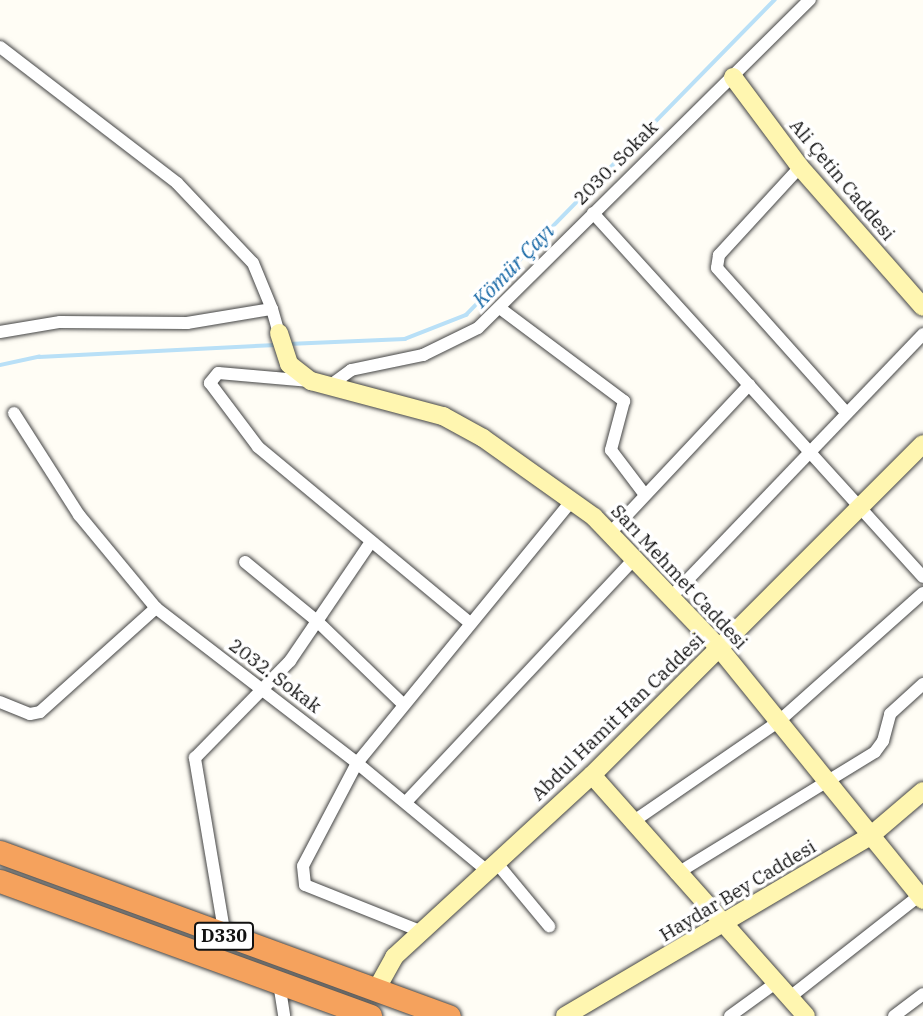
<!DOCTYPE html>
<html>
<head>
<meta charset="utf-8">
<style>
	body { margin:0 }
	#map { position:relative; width:923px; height:1016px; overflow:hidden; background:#fffdf5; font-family:"IBM Plex Serif",serif }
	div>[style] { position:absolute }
	.stream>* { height:3.5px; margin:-1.75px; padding:0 1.75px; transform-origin:1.75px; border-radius:1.75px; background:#b9e0f7 }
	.roads { filter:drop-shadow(0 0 2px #444) drop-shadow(0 0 2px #444) }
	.street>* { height:12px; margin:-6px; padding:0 6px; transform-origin:6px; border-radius:6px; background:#fff }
	.secondary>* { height:18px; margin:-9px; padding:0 9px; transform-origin:9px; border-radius:9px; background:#fff6b0 }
	.highway>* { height:23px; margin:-11.5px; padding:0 11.5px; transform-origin:11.5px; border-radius:11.5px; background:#f5a25d }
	span { translate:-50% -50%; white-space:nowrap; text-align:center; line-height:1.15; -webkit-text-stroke:7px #fff; paint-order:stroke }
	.shield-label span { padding:2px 5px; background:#fff; border:2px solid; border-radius:5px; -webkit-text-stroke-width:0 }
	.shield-label { font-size:18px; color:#111; font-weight:700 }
	.street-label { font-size:19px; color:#111 }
	.water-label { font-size:21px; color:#1768a6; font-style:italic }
</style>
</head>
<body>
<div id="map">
	<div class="stream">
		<i style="left:288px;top:344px;width:117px;rotate:-2.4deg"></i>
		<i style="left:405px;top:339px;width:66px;rotate:-21.5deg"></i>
		<i style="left:466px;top:315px;width:441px;rotate:-45.6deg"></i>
		<i style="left:0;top:365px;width:40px;rotate:-12deg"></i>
		<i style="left:39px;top:357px;width:238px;rotate:-2.9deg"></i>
	</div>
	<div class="roads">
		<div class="street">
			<i style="left:0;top:47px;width:223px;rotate:37.5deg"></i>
			<i style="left:177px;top:183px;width:110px;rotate:46.5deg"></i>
			<i style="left:253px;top:263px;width:50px;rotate:67.6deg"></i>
			<i style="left:800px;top:167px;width:120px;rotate:132.6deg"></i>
			<i style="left:719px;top:255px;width:13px;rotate:99deg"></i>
			<i style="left:717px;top:268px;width:192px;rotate:48.2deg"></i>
			<i style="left:593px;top:213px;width:491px;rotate:47.8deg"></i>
			<i style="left:501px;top:309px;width:154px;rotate:36.8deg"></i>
			<i style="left:624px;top:401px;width:51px;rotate:104.9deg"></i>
			<i style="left:611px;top:450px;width:56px;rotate:52.9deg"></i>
			<i style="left:0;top:332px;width:61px;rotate:-9.5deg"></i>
			<i style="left:60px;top:322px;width:127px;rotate:0.5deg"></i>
			<i style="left:187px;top:323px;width:86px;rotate:-9.4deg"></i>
			<i style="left:272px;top:309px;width:25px;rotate:74deg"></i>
			<i style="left:310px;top:381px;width:92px;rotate:-175deg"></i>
			<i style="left:218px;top:373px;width:13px;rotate:129deg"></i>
			<i style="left:210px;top:383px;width:80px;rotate:53.1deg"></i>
			<i style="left:258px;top:447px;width:276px;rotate:39.7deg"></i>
			<i style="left:328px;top:387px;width:29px;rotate:-36deg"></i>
			<i style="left:351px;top:370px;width:74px;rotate:-11.8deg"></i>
			<i style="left:423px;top:355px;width:61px;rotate:-26.1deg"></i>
			<i style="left:478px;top:328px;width:467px;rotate:-44.7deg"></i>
			<i style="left:14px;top:413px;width:121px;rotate:57.5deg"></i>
			<i style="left:79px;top:515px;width:121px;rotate:50.4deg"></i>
			<i style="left:156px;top:608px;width:254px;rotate:37.6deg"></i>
			<i style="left:357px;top:763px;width:116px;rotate:117.7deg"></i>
			<i style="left:303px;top:866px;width:19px;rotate:84deg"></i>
			<i style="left:305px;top:885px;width:124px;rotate:21.8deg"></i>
			<i style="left:611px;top:532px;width:202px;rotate:-46.8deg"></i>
			<i style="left:245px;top:562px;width:94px;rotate:39.4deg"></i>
			<i style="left:318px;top:622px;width:118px;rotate:44deg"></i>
			<i style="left:672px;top:596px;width:363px;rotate:-46.2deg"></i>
			<i style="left:0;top:702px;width:32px;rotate:22deg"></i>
			<i style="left:30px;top:714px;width:10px;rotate:-11deg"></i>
			<i style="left:40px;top:712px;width:156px;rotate:-41.9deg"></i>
			<i style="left:406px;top:802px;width:336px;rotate:-46.8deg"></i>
			<i style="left:631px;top:823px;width:178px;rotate:-34.5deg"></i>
			<i style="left:778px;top:722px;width:194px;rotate:-41.7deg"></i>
			<i style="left:495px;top:861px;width:85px;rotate:50.3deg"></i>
			<i style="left:485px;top:869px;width:166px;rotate:-140.4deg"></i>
			<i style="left:357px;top:763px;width:341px;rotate:-50.7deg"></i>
			<i style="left:676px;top:874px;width:233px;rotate:-31.5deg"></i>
			<i style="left:875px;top:752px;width:14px;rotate:-54deg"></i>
			<i style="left:883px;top:741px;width:28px;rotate:-75deg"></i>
			<i style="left:890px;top:714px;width:45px;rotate:-42.3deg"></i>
			<i style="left:225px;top:936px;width:181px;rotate:-99.6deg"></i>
			<i style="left:195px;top:758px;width:136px;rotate:-45.6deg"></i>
			<i style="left:290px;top:661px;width:144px;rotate:-55.8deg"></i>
			<i style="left:279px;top:983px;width:33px;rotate:81deg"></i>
			<i style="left:790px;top:997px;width:164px;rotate:-38.1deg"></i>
			<i style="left:730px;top:1016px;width:58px;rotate:-35.9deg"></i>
			<i style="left:894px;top:1016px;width:36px;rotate:-37deg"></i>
		</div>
		<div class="secondary">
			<i style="left:733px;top:77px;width:112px;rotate:53.3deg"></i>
			<i style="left:800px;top:167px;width:186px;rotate:48.7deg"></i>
			<i style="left:279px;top:333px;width:33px;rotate:72deg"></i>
			<i style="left:289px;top:364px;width:28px;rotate:38deg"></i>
			<i style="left:311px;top:381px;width:137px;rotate:14.9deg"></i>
			<i style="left:443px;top:416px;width:46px;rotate:28.8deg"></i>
			<i style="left:483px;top:438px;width:136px;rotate:35.4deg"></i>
			<i style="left:594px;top:517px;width:182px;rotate:46.3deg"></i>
			<i style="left:720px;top:649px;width:323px;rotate:51deg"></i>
			<i style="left:592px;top:775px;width:322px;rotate:48.4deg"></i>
			<i style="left:376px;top:990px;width:38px;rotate:-61deg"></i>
			<i style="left:394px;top:957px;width:269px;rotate:-42.6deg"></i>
			<i style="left:592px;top:775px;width:468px;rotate:-45deg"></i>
			<i style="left:565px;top:1016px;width:353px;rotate:-30.5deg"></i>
			<i style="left:869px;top:837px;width:71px;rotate:-40.4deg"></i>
		</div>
		<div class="highway">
			<i style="left:0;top:852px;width:478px;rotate:20.1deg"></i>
			<i style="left:0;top:881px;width:394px;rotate:20deg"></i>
		</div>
	</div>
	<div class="shield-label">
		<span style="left:224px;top:936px">D330</span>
	</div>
	<div class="street-label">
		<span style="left:616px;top:163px;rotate:-45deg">2030. Sokak</span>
		<span style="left:842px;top:180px;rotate:50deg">Ali Çetin Caddesi</span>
		<span style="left:679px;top:577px;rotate:47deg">Sarı Mehmet Caddesi</span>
		<span style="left:275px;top:676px;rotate:37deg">2032. Sokak</span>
		<span style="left:618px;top:717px;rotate:-44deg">Abdul Hamit Han Caddesi</span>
		<span style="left:738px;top:891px;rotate:-31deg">Haydar Bey Caddesi</span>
	</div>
	<div class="water-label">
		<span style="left:513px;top:265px;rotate:-46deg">Kömür Çayı</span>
	</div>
</div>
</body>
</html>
